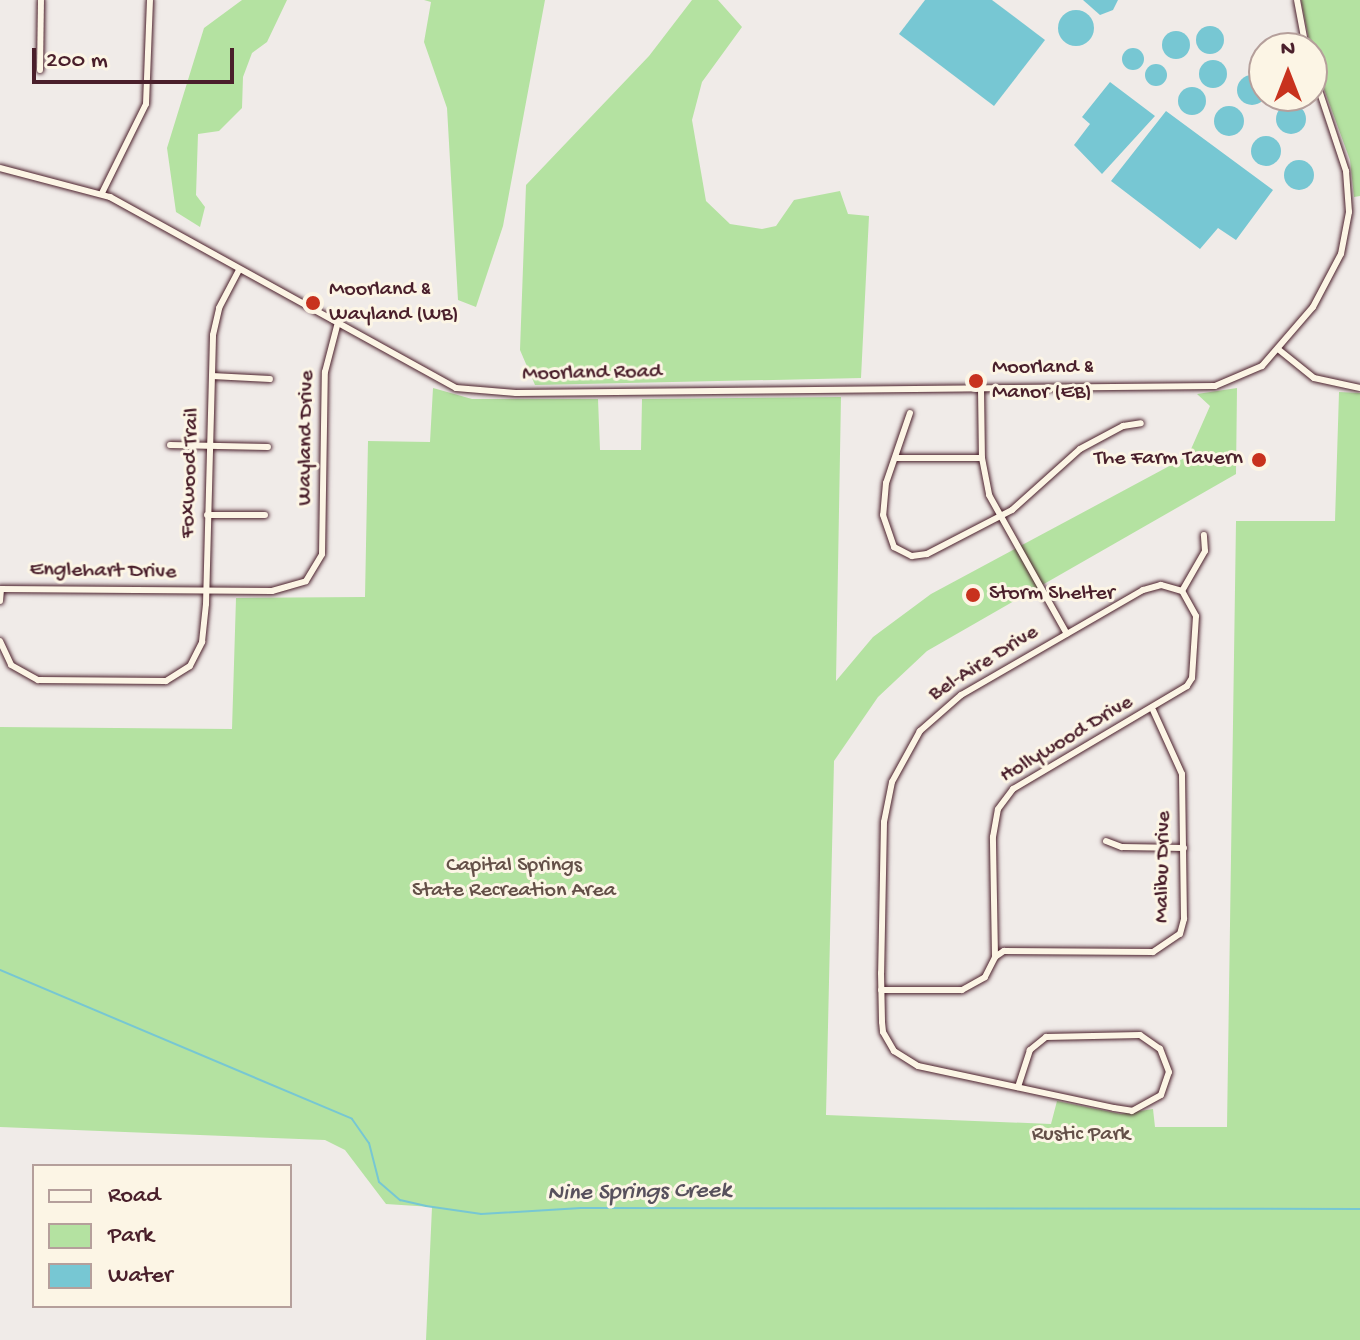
<!DOCTYPE html>
<html>
<head>
<meta charset="utf-8">
<style>
	body { margin:0 }
	#map { position:relative; width:1360px; height:1340px; overflow:hidden; background:#f0ebe8; font-family:"Gochi Hand",sans-serif }
	div>[style] { position:absolute }
	.green>* { inset:0; background:#b4e2a1 }
	.water>* { inset:0; background:#77c7d3 }
	.round { border-radius:50% }
	.stream>* { height:2px; margin:-1px; padding:0 1px; transform-origin:1px; border-radius:1px; background:#77c7d3 }
	.roads { filter:drop-shadow(0 0 2px #4a1f2b) drop-shadow(0 0 2px #4a1f2b) }
	.minor>* { height:6px; margin:-3px; padding:0 3px; transform-origin:3px; border-radius:3px; background:#fcf5e5 }
	.dots>* { width:22px; height:22px; translate:-50% -50%; box-sizing:border-box; border:4px solid #fcf5e5; border-radius:50% }
	span { translate:-50% -50%; white-space:nowrap; text-align:center; line-height:1.15; -webkit-text-stroke:6px #fcf5e5; paint-order:stroke }
	.poi-label { font-size:22px; color:#4a1f2b }
	.left { translate:0 -50%; text-align:left }
	.right { translate:-100% -50%; text-align:right }
	.street-label { font-size:22px; color:#4a1f2b }
	.park-label { font-size:22px; color:#645048 }
	.water-label { font-size:24px; color:#58515d; font-style:italic }
	.legend { position:absolute; left:32px; top:1164px; width:260px; height:144px; box-sizing:border-box; background:#fcf5e5; border:2px solid #b59f9b; margin:0; padding:10px 14px; list-style:none; font-size:24px; color:#4a1f2b }
	.legend li { display:flex; align-items:center; gap:16px; height:40px }
	.legend b { width:40px; border:2px solid #b59f9b }
	.north { position:absolute; left:1248px; top:32px; width:80px; height:80px; box-sizing:border-box; background:#fcf5e5; border:2px solid #b59f9b; border-radius:50%; rotate:0deg; font-size:22px; font-weight:700; line-height:32px; text-align:center; color:#4a1f2b }
	.north::after { content:''; display:block; margin:auto; width:28px; height:36px; background:#c8321e; clip-path:polygon(50% 0,100% 100%,50% 72%,0 100%) }
	.scale { position:absolute; left:32px; top:48px; width:202px; height:36px; box-sizing:border-box; border:4px solid #4a1f2b; border-top:0; padding-left:10px; font-size:24px; line-height:28px; white-space:nowrap; color:#4a1f2b; -webkit-text-stroke:6px #fcf5e5; paint-order:stroke }
</style>
</head>
<body>
<div id="map">
	<div class="green">
		<i style="clip-path:polygon(242px 0,287px 0,267px 42px,252px 53px,243px 77px,242px 108px,219px 131px,198px 134px,196px 195px,205px 207px,200px 227px,176px 212px,167px 148px,204px 28px)"></i>
		<i style="clip-path:polygon(424px 0,545px 0,503px 226px,476px 307px,458px 300px,447px 108px,424px 42px,431px 2px)"></i>
		<i style="clip-path:polygon(692px 0,718px 0,742px 27px,702px 82px,692px 120px,706px 201px,730px 224px,762px 229px,776px 226px,794px 200px,840px 191px,848px 214px,869px 216px,861px 378px,535px 385px,520px 350px,526px 185px,649px 56px)"></i>
		<i style="clip-path:polygon(1301px 0,1360px 0,1360px 196px,1354px 197px,1350px 160px,1313px 59px)"></i>
		<i style="clip-path:polygon(433px 388px,472px 399px,598px 399px,600px 450px,641px 450px,642px 399px,841px 397px,836px 681px,873px 637px,931px 594px,1188px 456px,1210px 406px,1197px 394px,1237px 388px,1236px 474px,927px 651px,878px 697px,834px 761px,826px 1115px,1051px 1124px,1057px 1101px,1121px 1114px,1153px 1109px,1155px 1127px,1227px 1127px,1236px 521px,1335px 521px,1339px 392px,1360px 393px,1360px 1340px,426px 1340px,432px 1207px,386px 1204px,345px 1150px,325px 1140px,0 1127px,0 727px,232px 729px,236px 598px,365px 597px,368px 441px,430px 442px)"></i>
	</div>
	<div class="water">
		<i style="clip-path:polygon(925px 0,992px 0,1045px 40px,994px 106px,899px 34px)"></i>
		<i style="clip-path:polygon(1083px 0,1118px 0,1113px 10px,1100px 15px)"></i>
		<i class="round" style="left:1058px;top:10px;width:36px;height:36px"></i>
		<i class="round" style="left:1196px;top:26px;width:28px;height:28px"></i>
		<i class="round" style="left:1162px;top:31px;width:28px;height:28px"></i>
		<i class="round" style="left:1122px;top:48px;width:22px;height:22px"></i>
		<i class="round" style="left:1199px;top:60px;width:28px;height:28px"></i>
		<i class="round" style="left:1145px;top:64px;width:22px;height:22px"></i>
		<i class="round" style="left:1237px;top:75px;width:30px;height:30px"></i>
		<i style="clip-path:polygon(1110px 82px,1155px 116px,1102px 174px,1074px 145px,1090px 124px,1082px 117px)"></i>
		<i class="round" style="left:1178px;top:87px;width:28px;height:28px"></i>
		<i class="round" style="left:1276px;top:104px;width:30px;height:30px"></i>
		<i class="round" style="left:1214px;top:106px;width:30px;height:30px"></i>
		<i style="clip-path:polygon(1166px 111px,1273px 190px,1236px 240px,1218px 228px,1200px 249px,1111px 181px)"></i>
		<i class="round" style="left:1251px;top:136px;width:30px;height:30px"></i>
		<i class="round" style="left:1284px;top:160px;width:30px;height:30px"></i>
	</div>
	<div class="stream">
		<i style="left:0;top:970px;width:382px;rotate:22.9deg"></i>
		<i style="left:352px;top:1119px;width:29px;rotate:55deg"></i>
		<i style="left:369px;top:1143px;width:40px;rotate:75.6deg"></i>
		<i style="left:379px;top:1182px;width:28px;rotate:41deg"></i>
		<i style="left:400px;top:1200px;width:27px;rotate:13deg"></i>
		<i style="left:426px;top:1206px;width:56px;rotate:8.3deg"></i>
		<i style="left:481px;top:1214px;width:100px;rotate:-3.4deg"></i>
		<i style="left:581px;top:1208px;width:779px;rotate:0.07deg"></i>
	</div>
	<div class="roads">
		<div class="minor">
			<i style="left:1297px;top:0;width:49px;rotate:79.4deg"></i>
			<i style="left:40px;top:70px;width:70px;rotate:-89.2deg"></i>
			<i style="left:0;top:168px;width:114px;rotate:14.8deg"></i>
			<i style="left:110px;top:197px;width:395px;rotate:28.9deg"></i>
			<i style="left:456px;top:388px;width:60px;rotate:4.8deg"></i>
			<i style="left:516px;top:393px;width:699px;rotate:-0.57deg"></i>
			<i style="left:1215px;top:386px;width:51px;rotate:-23.1deg"></i>
			<i style="left:1262px;top:366px;width:78px;rotate:-49.2deg"></i>
			<i style="left:1313px;top:307px;width:60px;rotate:-62.2deg"></i>
			<i style="left:1341px;top:254px;width:43px;rotate:-79.2deg"></i>
			<i style="left:1349px;top:212px;width:41px;rotate:-94.2deg"></i>
			<i style="left:1346px;top:171px;width:108px;rotate:-108.4deg"></i>
			<i style="left:102px;top:193px;width:99px;rotate:-63.7deg"></i>
			<i style="left:146px;top:104px;width:104px;rotate:-87.8deg"></i>
			<i style="left:1278px;top:349px;width:46px;rotate:38.9deg"></i>
			<i style="left:1314px;top:378px;width:47px;rotate:12.3deg"></i>
			<i style="left:212px;top:376px;width:58px;rotate:3deg"></i>
			<i style="left:981px;top:389px;width:69px;rotate:89.2deg"></i>
			<i style="left:982px;top:458px;width:38px;rotate:79deg"></i>
			<i style="left:989px;top:495px;width:159px;rotate:60.7deg"></i>
			<i style="left:910px;top:413px;width:74px;rotate:108.9deg"></i>
			<i style="left:886px;top:483px;width:32px;rotate:95deg"></i>
			<i style="left:883px;top:515px;width:34px;rotate:71deg"></i>
			<i style="left:894px;top:547px;width:20px;rotate:27deg"></i>
			<i style="left:912px;top:556px;width:15px;rotate:-8deg"></i>
			<i style="left:927px;top:554px;width:96px;rotate:-27.4deg"></i>
			<i style="left:1012px;top:510px;width:91px;rotate:-41.9deg"></i>
			<i style="left:1080px;top:449px;width:49px;rotate:-28.1deg"></i>
			<i style="left:1123px;top:426px;width:18px;rotate:-9deg"></i>
			<i style="left:170px;top:445px;width:98px;rotate:1.2deg"></i>
			<i style="left:896px;top:458px;width:86px"></i>
			<i style="left:207px;top:515px;width:58px"></i>
			<i style="left:0;top:589px;width:272px;rotate:0.4deg"></i>
			<i style="left:272px;top:591px;width:35px;rotate:-16deg"></i>
			<i style="left:306px;top:581px;width:31px;rotate:-59deg"></i>
			<i style="left:322px;top:554px;width:182px;rotate:-89.1deg"></i>
			<i style="left:325px;top:372px;width:48px;rotate:-75.4deg"></i>
			<i style="left:1182px;top:591px;width:46px;rotate:-60.1deg"></i>
			<i style="left:1205px;top:551px;width:16px;rotate:-94deg"></i>
			<i style="left:0;top:601px;width:12px;rotate:-85deg"></i>
			<i style="left:0;top:641px;width:26px;rotate:65deg"></i>
			<i style="left:11px;top:665px;width:31px;rotate:29deg"></i>
			<i style="left:38px;top:680px;width:128px;rotate:0.4deg"></i>
			<i style="left:166px;top:681px;width:28px;rotate:-32deg"></i>
			<i style="left:190px;top:666px;width:27px;rotate:-63deg"></i>
			<i style="left:202px;top:642px;width:38px;rotate:-84deg"></i>
			<i style="left:206px;top:604px;width:269px;rotate:-88.5deg"></i>
			<i style="left:213px;top:335px;width:28px;rotate:-77deg"></i>
			<i style="left:219px;top:308px;width:43px;rotate:-62.2deg"></i>
			<i style="left:1106px;top:841px;width:17px;rotate:21deg"></i>
			<i style="left:1122px;top:847px;width:62px;rotate:0.9deg"></i>
			<i style="left:995px;top:957px;width:11px;rotate:-34deg"></i>
			<i style="left:1004px;top:951px;width:149px;rotate:0.4deg"></i>
			<i style="left:1153px;top:952px;width:32px;rotate:-34deg"></i>
			<i style="left:1180px;top:934px;width:16px;rotate:-75deg"></i>
			<i style="left:1184px;top:919px;width:145px;rotate:-90.8deg"></i>
			<i style="left:1182px;top:774px;width:70px;rotate:-114.4deg"></i>
			<i style="left:881px;top:990px;width:81px"></i>
			<i style="left:962px;top:990px;width:26px;rotate:-29deg"></i>
			<i style="left:985px;top:977px;width:22px;rotate:-63deg"></i>
			<i style="left:995px;top:957px;width:120px;rotate:-91deg"></i>
			<i style="left:993px;top:837px;width:28px;rotate:-80deg"></i>
			<i style="left:998px;top:809px;width:25px;rotate:-53deg"></i>
			<i style="left:1013px;top:789px;width:202px;rotate:-30.6deg"></i>
			<i style="left:1187px;top:686px;width:9px;rotate:-58deg"></i>
			<i style="left:1192px;top:678px;width:62px;rotate:-86.3deg"></i>
			<i style="left:1196px;top:616px;width:29px;rotate:-119deg"></i>
			<i style="left:1182px;top:591px;width:22px;rotate:-164deg"></i>
			<i style="left:1161px;top:585px;width:19px;rotate:164deg"></i>
			<i style="left:1143px;top:590px;width:210px;rotate:150deg"></i>
			<i style="left:961px;top:695px;width:55px;rotate:138.7deg"></i>
			<i style="left:920px;top:731px;width:58px;rotate:118.8deg"></i>
			<i style="left:892px;top:782px;width:41px;rotate:101.3deg"></i>
			<i style="left:884px;top:822px;width:151px;rotate:91.1deg"></i>
			<i style="left:881px;top:973px;width:49px;rotate:88.8deg"></i>
			<i style="left:882px;top:1022px;width:10px;rotate:84deg"></i>
			<i style="left:883px;top:1032px;width:22px;rotate:60deg"></i>
			<i style="left:894px;top:1051px;width:28px;rotate:32deg"></i>
			<i style="left:918px;top:1066px;width:200px;rotate:12.1deg"></i>
			<i style="left:1114px;top:1108px;width:18px;rotate:9deg"></i>
			<i style="left:1132px;top:1111px;width:33px;rotate:-29deg"></i>
			<i style="left:1161px;top:1095px;width:24px;rotate:-71deg"></i>
			<i style="left:1169px;top:1072px;width:25px;rotate:-111deg"></i>
			<i style="left:1160px;top:1049px;width:24px;rotate:-145deg"></i>
			<i style="left:1140px;top:1035px;width:94px;rotate:178.8deg"></i>
			<i style="left:1046px;top:1037px;width:21px;rotate:141deg"></i>
			<i style="left:1030px;top:1050px;width:39px;rotate:108deg"></i>
		</div>
	</div>
	<div class="dots">
		<i style="left:313px;top:303px;background:#c8321e"></i>
		<i style="left:976px;top:381px;background:#c8321e"></i>
		<i style="left:1259px;top:460px;background:#c8321e"></i>
		<i style="left:973px;top:595px;background:#c8321e"></i>
	</div>
	<div class="poi-label">
		<span class="left" style="left:329px;top:303px">Moorland &amp;<br>Wayland (WB)</span>
		<span class="left" style="left:992px;top:381px">Moorland &amp;<br>Manor (EB)</span>
		<span class="right" style="left:1243px;top:460px">The Farm Tavern</span>
		<span class="left" style="left:989px;top:595px">Storm Shelter</span>
	</div>
	<div class="street-label">
		<span style="left:592px;top:374px;rotate:-1deg">Moorland Road</span>
		<span style="left:307px;top:438px;rotate:-89deg">Wayland Drive</span>
		<span style="left:191px;top:473px;rotate:-88deg">Foxwood Trail</span>
		<span style="left:103px;top:572px;rotate:1deg">Englehart Drive</span>
		<span style="left:984px;top:664px;rotate:-32deg">Bel-Aire Drive</span>
		<span style="left:1067px;top:740px;rotate:-31deg">Hollywood Drive</span>
		<span style="left:1164px;top:867px;rotate:-89deg">Malibu Drive</span>
	</div>
	<div class="park-label">
		<span style="left:514px;top:879px">Capital Springs<br>State Recreation Area</span>
		<span style="left:1081px;top:1136px">Rustic Park</span>
	</div>
	<div class="water-label">
		<span style="left:639px;top:1193px;rotate:-1deg">Nine Springs Creek</span>
	</div>
	<ul class="legend">
	<li><b style="height:10px;background:#fcf5e5"></b>Road</li>
	<li><b style="height:22px;background:#b4e2a1"></b>Park</li>
	<li><b style="height:22px;background:#77c7d3"></b>Water</li>
	</ul>
	<div class="north">N</div>
	<div class="scale">200 m</div>
</div>
</body>
</html>
